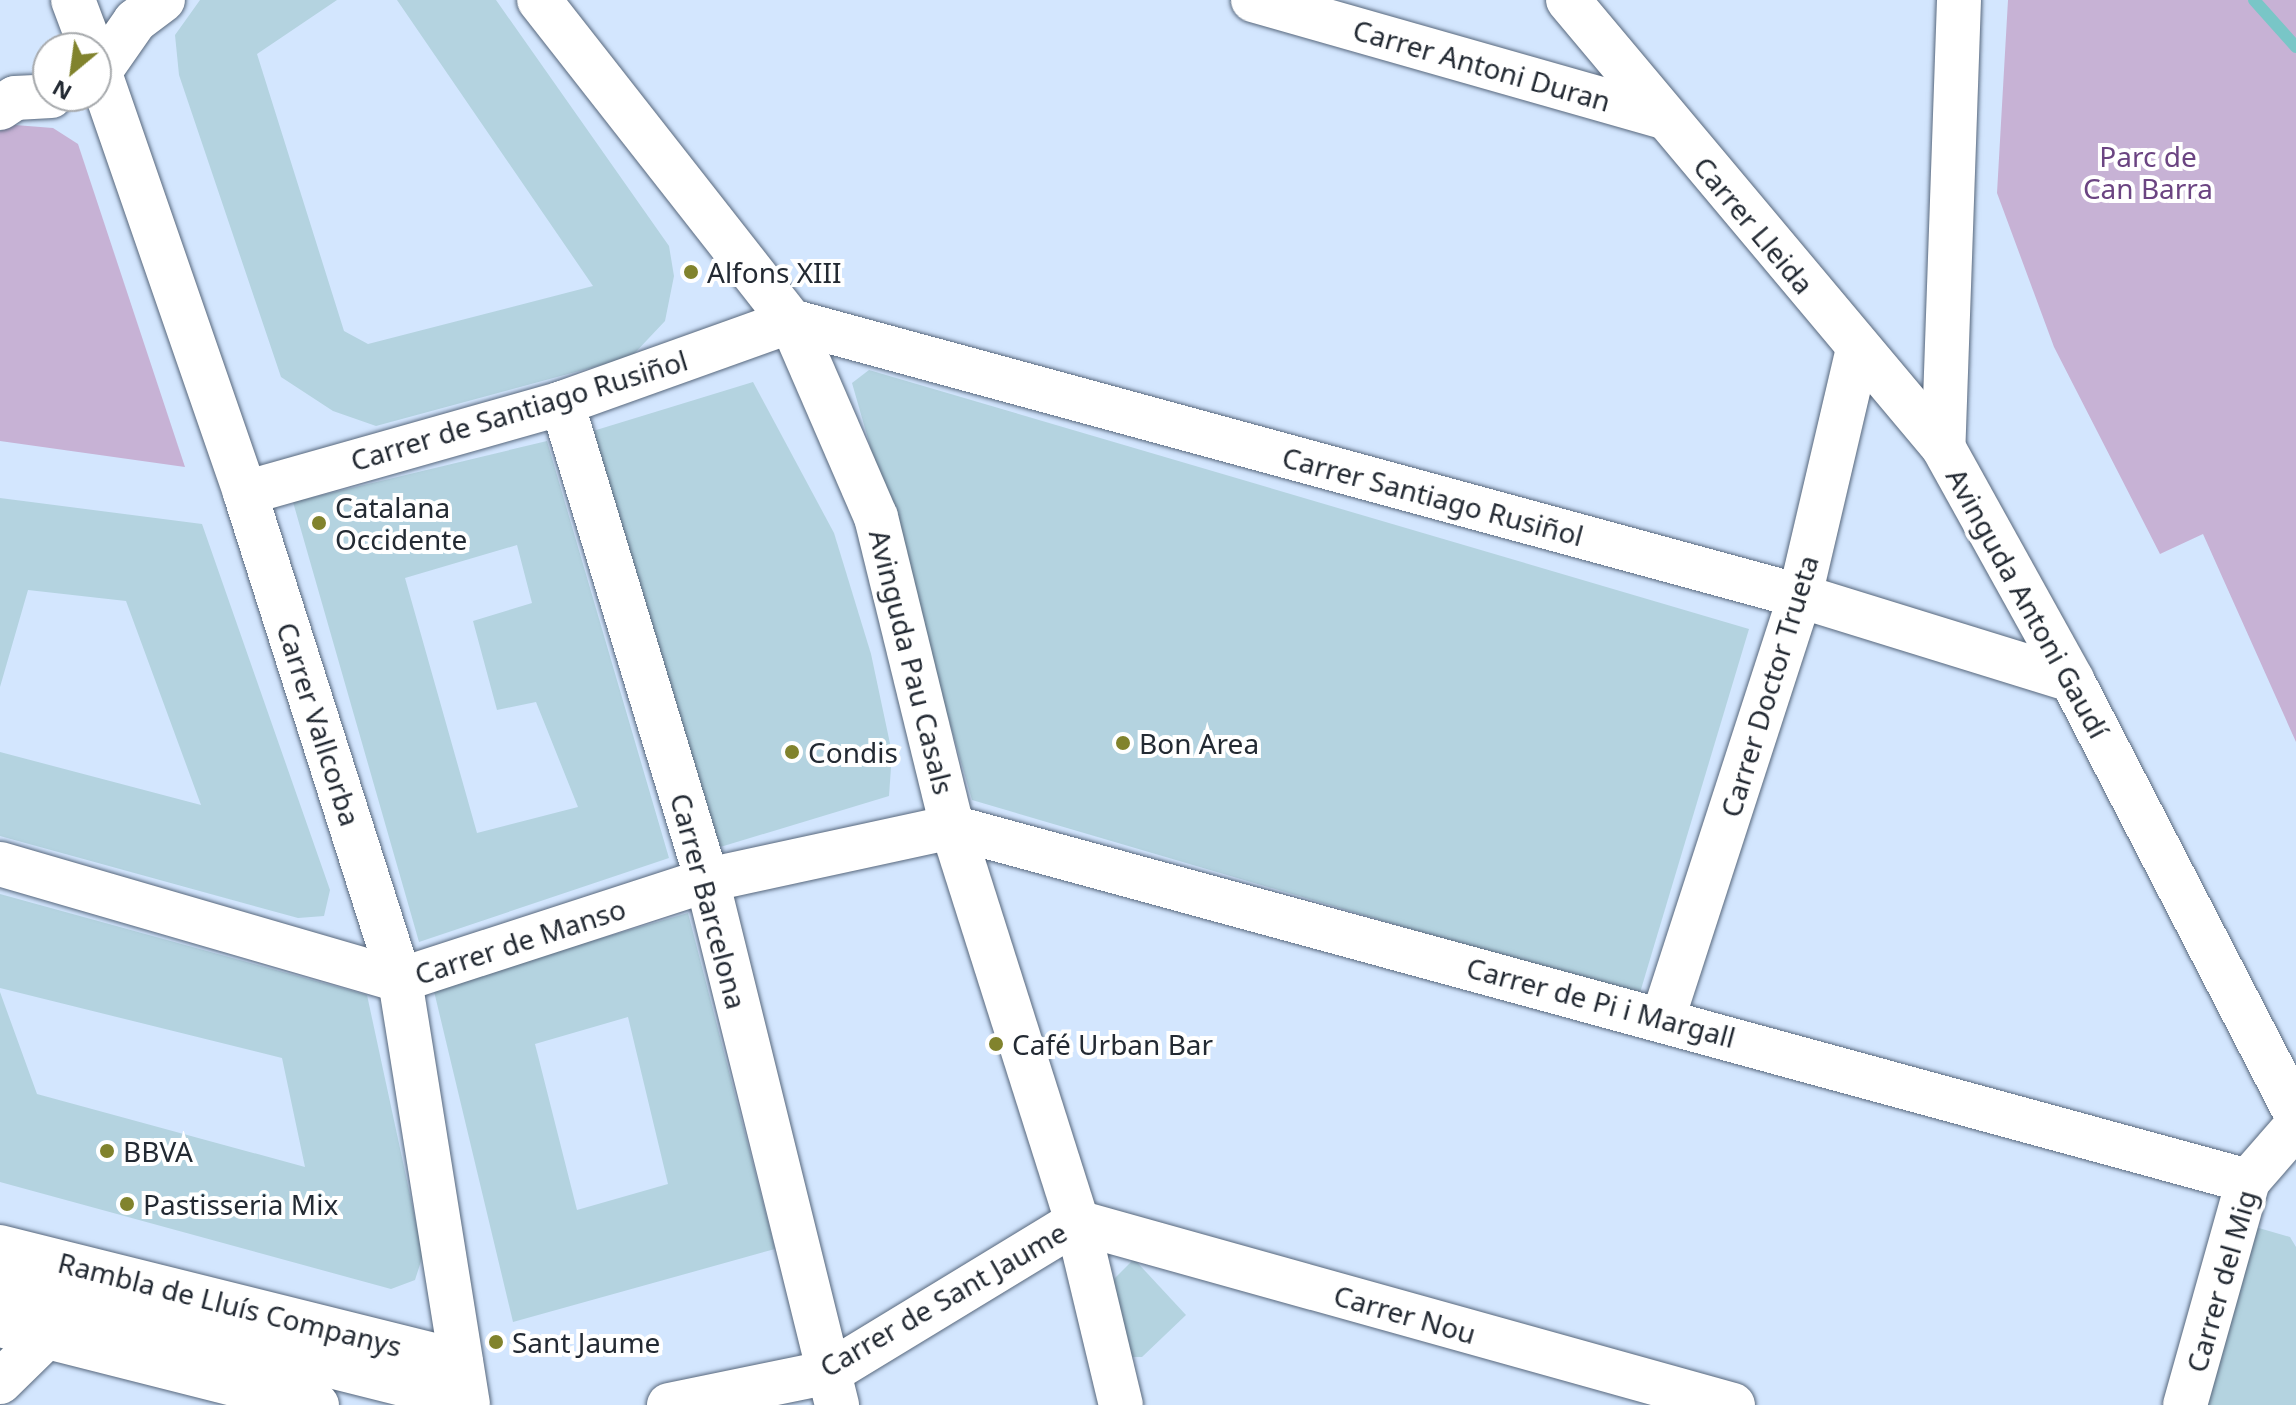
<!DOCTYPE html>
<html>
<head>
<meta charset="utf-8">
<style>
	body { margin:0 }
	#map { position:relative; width:2296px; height:1405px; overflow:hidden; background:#d3e6fe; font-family:"Noto Sans",sans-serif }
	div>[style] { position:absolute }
	.green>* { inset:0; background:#c7b2d5 }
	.stream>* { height:12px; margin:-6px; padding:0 6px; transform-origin:6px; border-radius:6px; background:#79c6c7 }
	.building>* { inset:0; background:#b4d3e0 }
	.roads { filter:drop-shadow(0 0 2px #57677c) drop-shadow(0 0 2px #57677c) }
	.minor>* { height:44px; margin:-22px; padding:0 22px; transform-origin:22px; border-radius:22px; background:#fff }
	.dots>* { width:22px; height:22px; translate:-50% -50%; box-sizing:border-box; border:4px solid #fff; border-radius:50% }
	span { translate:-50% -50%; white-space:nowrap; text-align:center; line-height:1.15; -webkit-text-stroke:8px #fff; paint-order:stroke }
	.street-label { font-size:28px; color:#232a33 }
	.park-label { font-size:28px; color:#6b4482 }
	.poi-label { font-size:28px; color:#232a33 }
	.left { translate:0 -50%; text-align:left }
	.north { position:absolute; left:32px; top:32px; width:80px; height:80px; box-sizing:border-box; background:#fff; border:2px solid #a7aaad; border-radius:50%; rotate:209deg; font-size:22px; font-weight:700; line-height:32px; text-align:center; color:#232a33 }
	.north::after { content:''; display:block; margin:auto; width:28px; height:36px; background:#81832d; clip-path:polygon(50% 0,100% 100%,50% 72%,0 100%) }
</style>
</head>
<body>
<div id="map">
	<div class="green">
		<i style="clip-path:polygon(2008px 0,2296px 0,2296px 742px,2203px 534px,2160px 554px,2054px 347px,1997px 193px)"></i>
		<i style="clip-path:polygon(15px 125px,53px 128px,78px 144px,185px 467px,0 441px,0 131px)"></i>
	</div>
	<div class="stream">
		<i style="left:2254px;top:0;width:63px;rotate:48.2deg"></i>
	</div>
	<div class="building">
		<i style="clip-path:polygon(200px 0,337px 0,257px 54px,344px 331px,368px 344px,593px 286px,397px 0,496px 0,669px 246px,674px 276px,665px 321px,631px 357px,376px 426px,333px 411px,281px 377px,179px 75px,175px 35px)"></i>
		<i style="clip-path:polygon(869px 370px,1749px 629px,1639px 996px,972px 800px,852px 383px)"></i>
		<i style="clip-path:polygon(753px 382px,834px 533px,871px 654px,892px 753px,889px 796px,717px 848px,593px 431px)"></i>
		<i style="clip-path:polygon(evenodd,547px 441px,669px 858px,419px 942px,293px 502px,547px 441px,517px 545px,532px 603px,473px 621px,497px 710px,536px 702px,578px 807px,477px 833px,405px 578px,517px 545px)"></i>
		<i style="clip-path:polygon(0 498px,202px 524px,330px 890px,324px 916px,298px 918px,0 836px,0 752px,201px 805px,126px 601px,28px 590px,0 687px)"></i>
		<i style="clip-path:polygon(0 894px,367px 995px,423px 1255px,415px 1280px,391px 1289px,0 1182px,0 992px,37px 1094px,305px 1167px,282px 1058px,0 988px)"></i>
		<i style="clip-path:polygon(evenodd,688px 913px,775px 1249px,513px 1322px,433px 987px,688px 913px,628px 1017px,668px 1184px,577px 1210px,535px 1044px,628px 1017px)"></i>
		<i style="clip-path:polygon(2252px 1226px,2290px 1237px,2296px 1247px,2296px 1405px,2200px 1405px)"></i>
		<i style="clip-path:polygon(1134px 1259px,1186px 1315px,1142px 1357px,1130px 1357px,1109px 1284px)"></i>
	</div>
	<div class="roads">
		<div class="minor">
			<i style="left:73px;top:0;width:51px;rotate:69.4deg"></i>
			<i style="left:539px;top:0;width:408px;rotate:51.9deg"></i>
			<i style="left:791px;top:321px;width:214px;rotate:66.6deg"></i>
			<i style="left:876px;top:517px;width:319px;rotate:76.2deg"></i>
			<i style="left:952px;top:827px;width:414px;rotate:72.4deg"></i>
			<i style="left:1077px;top:1222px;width:188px;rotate:76.5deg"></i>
			<i style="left:1253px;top:0;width:427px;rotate:15.9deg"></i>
			<i style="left:1568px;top:0;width:583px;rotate:50.01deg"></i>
			<i style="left:1959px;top:0;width:447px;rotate:92deg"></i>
			<i style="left:1943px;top:447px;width:266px;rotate:61deg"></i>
			<i style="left:2072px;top:680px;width:488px;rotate:62.7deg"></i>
			<i style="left:96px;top:62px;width:456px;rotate:70.9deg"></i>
			<i style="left:245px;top:493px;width:511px;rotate:72.35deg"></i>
			<i style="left:400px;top:980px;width:430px;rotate:80.9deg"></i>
			<i style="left:96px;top:77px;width:68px;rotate:-55.1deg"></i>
			<i style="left:135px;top:21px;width:35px;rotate:-37deg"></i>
			<i style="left:0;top:108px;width:18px;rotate:-34deg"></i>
			<i style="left:15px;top:98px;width:36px;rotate:-3deg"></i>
			<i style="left:791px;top:321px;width:1046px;rotate:15.25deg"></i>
			<i style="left:1800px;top:596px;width:285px;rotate:17.2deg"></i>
			<i style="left:562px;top:403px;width:499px;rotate:73.1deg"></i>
			<i style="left:707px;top:880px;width:541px;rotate:76.09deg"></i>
			<i style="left:245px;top:493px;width:330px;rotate:-15.8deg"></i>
			<i style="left:562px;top:403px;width:243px;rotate:-19.7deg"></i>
			<i style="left:0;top:864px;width:416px;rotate:16.2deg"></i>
			<i style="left:400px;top:980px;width:323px;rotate:-18deg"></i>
			<i style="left:707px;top:880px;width:251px;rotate:-12.2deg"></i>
			<i style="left:952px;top:827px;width:1343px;rotate:15.28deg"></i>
			<i style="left:1663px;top:1018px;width:444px;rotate:-72deg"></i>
			<i style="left:1800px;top:596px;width:254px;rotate:-76.8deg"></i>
			<i style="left:0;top:1247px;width:475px;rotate:14deg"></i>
			<i style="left:0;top:1283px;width:481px;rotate:14.1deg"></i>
			<i style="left:0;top:1325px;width:327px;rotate:14.2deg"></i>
			<i style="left:0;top:1382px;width:64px;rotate:-44.4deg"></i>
			<i style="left:669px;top:1405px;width:164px;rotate:-11.6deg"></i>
			<i style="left:830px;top:1372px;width:289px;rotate:-31.3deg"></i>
			<i style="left:1077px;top:1222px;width:681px;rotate:15.59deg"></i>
			<i style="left:2185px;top:1405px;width:233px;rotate:-74.3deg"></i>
			<i style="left:2248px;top:1181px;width:73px;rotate:-48.9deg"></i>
		</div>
	</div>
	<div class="dots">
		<i style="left:691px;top:272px;background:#81832d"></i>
		<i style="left:319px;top:523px;background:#81832d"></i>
		<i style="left:1123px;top:743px;background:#81832d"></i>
		<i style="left:792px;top:752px;background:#81832d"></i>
		<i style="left:996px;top:1044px;background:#81832d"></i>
		<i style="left:107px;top:1151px;background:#81832d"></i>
		<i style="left:127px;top:1204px;background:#81832d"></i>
		<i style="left:496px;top:1342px;background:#81832d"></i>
	</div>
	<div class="street-label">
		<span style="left:1482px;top:65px;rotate:16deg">Carrer Antoni Duran</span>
		<span style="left:1754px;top:225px;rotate:50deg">Carrer Lleida</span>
		<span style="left:519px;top:410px;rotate:-17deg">Carrer de Santiago Rusiñol</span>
		<span style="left:1433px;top:496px;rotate:15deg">Carrer Santiago Rusiñol</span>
		<span style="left:2028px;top:603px;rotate:61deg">Avinguda Antoni Gaudí</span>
		<span style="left:912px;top:662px;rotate:76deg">Avinguda Pau Casals</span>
		<span style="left:1769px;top:686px;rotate:-73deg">Carrer Doctor Trueta</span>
		<span style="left:319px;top:724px;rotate:72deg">Carrer Vallcorba</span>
		<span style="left:709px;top:901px;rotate:75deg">Carrer Barcelona</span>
		<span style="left:520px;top:941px;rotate:-18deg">Carrer de Manso</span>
		<span style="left:1601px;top:1002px;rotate:15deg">Carrer de Pi i Margall</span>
		<span style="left:2221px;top:1281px;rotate:-74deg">Carrer del Mig</span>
		<span style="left:943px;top:1299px;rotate:-30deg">Carrer de Sant Jaume</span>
		<span style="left:230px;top:1304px;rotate:14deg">Rambla de Lluís Companys</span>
		<span style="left:1405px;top:1314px;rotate:16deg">Carrer Nou</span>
	</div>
	<div class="park-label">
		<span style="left:2148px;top:172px">Parc de<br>Can Barra</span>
	</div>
	<div class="poi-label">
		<span class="left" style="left:707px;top:272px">Alfons XIII</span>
		<span class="left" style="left:335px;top:523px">Catalana<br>Occidente</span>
		<span class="left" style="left:1139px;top:743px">Bon Area</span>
		<span class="left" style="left:808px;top:752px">Condis</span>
		<span class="left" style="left:1012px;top:1044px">Café Urban Bar</span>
		<span class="left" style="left:123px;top:1151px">BBVA</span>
		<span class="left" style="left:143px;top:1204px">Pastisseria Mix</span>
		<span class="left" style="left:512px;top:1342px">Sant Jaume</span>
	</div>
	<div class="north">N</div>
</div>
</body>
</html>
